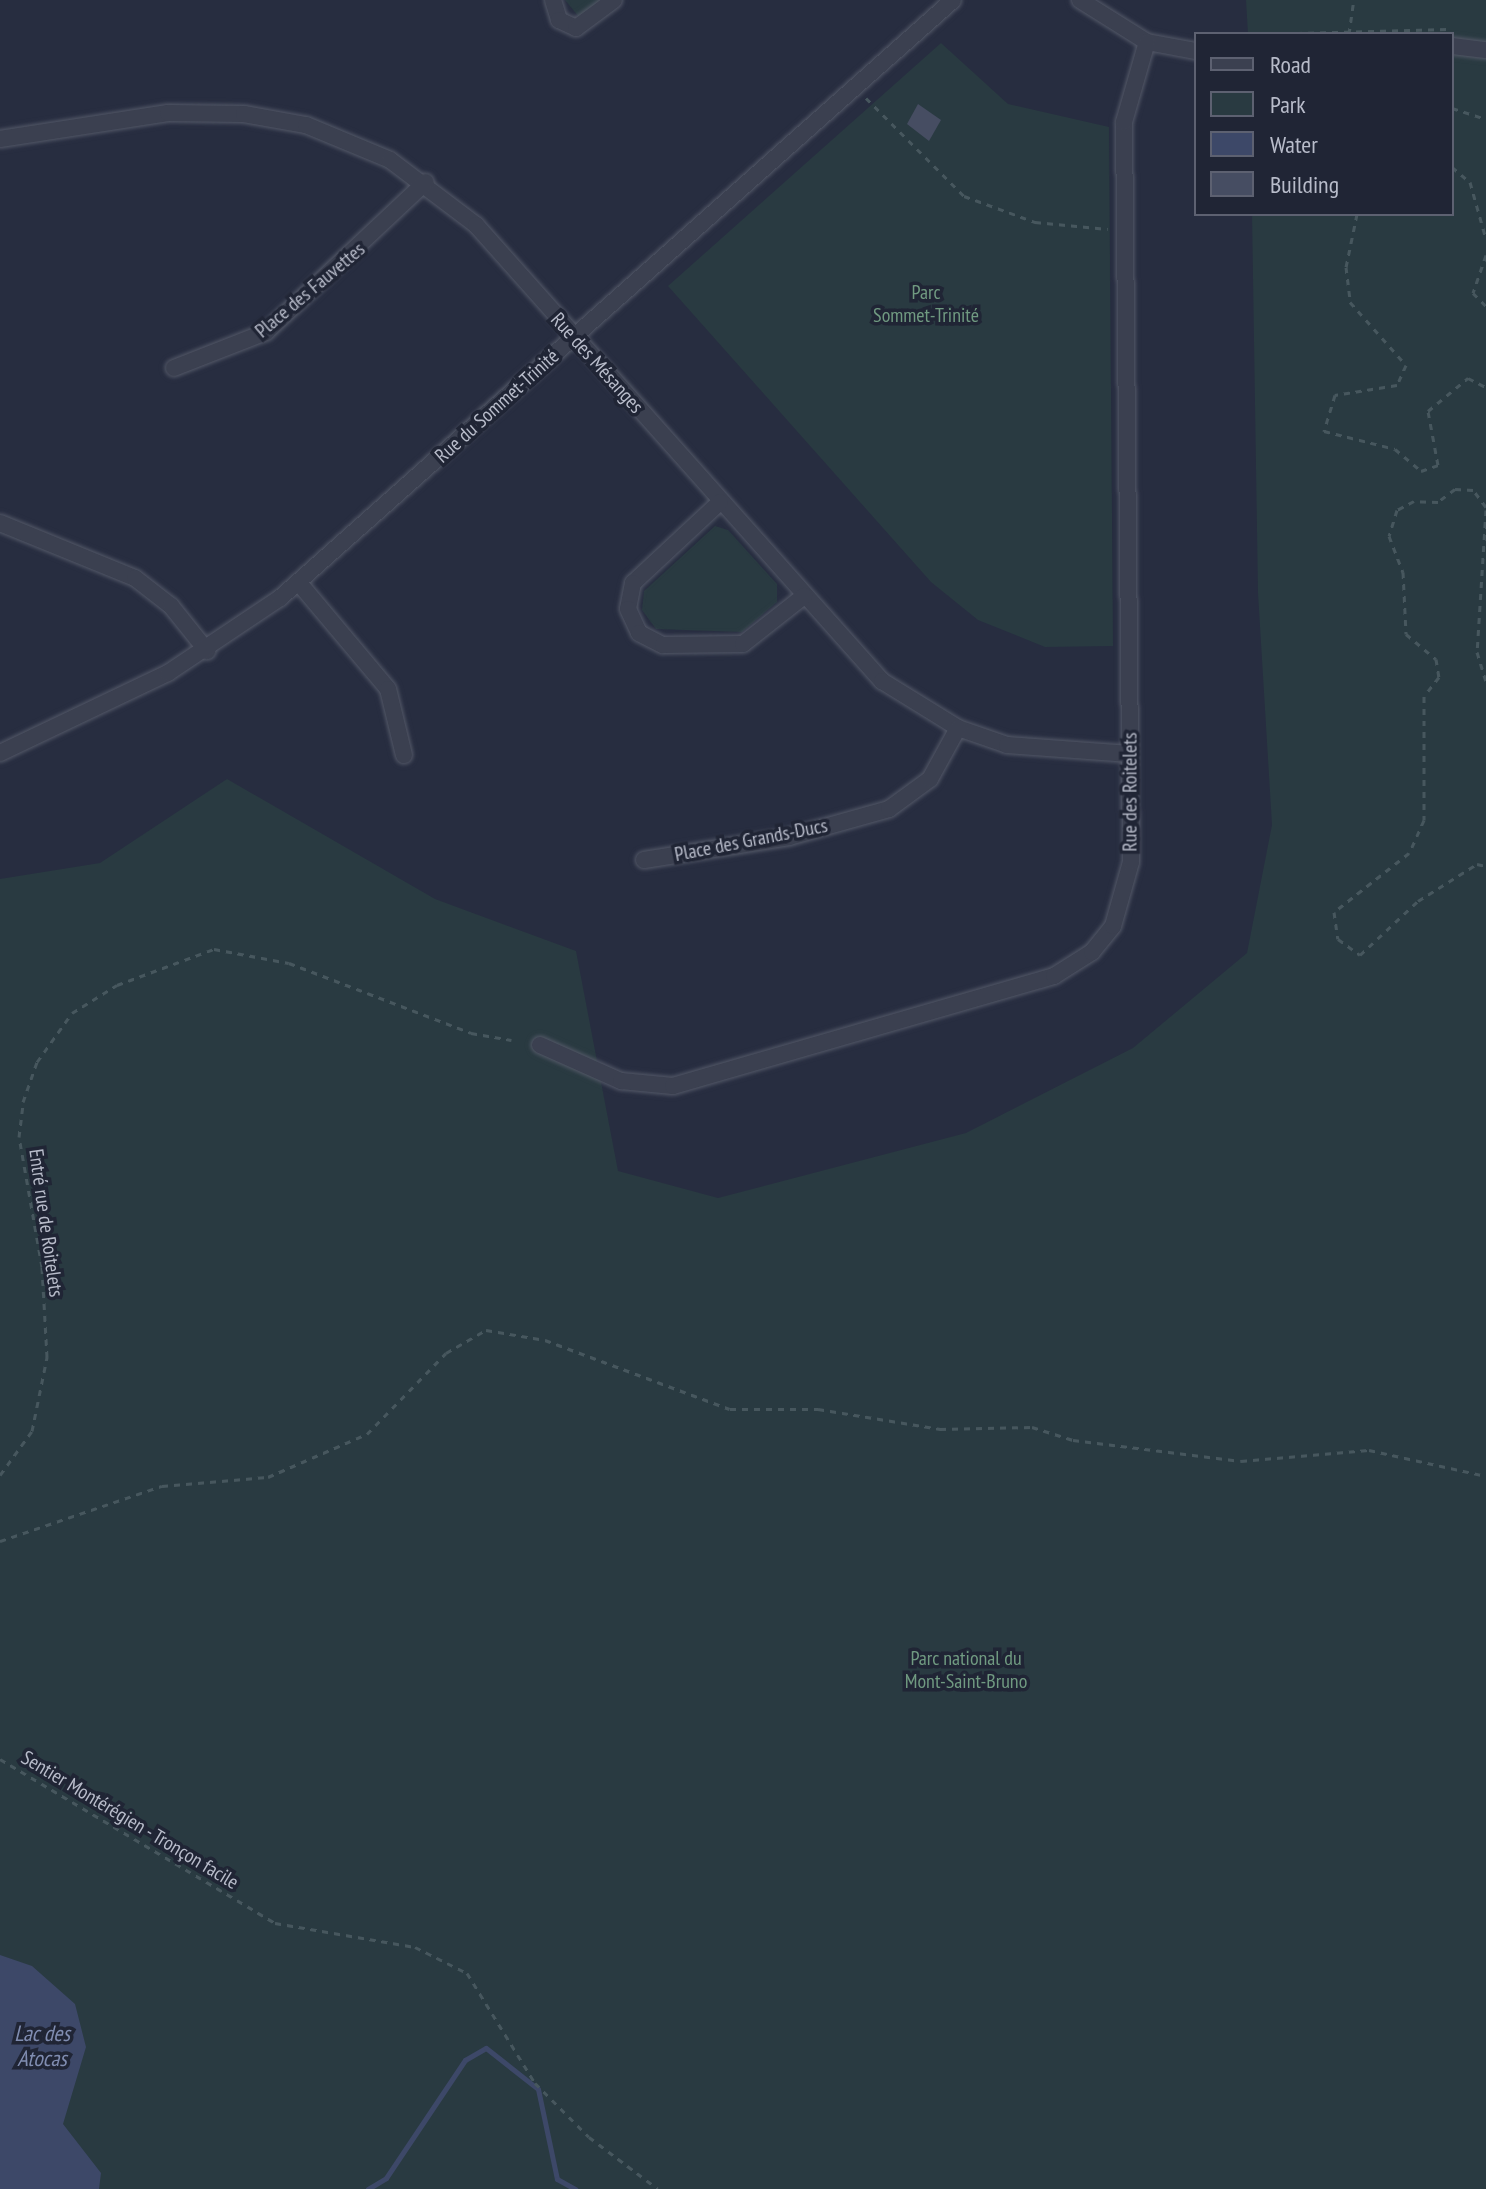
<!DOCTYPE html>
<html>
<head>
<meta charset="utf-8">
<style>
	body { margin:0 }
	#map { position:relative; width:1486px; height:2189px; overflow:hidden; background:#272d40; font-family:"PT Sans Narrow",sans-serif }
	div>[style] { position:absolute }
	.green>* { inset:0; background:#293a41 }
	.water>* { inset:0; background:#3d4868 }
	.stream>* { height:5px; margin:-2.5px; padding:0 2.5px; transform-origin:2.5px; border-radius:2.5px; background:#3d4868 }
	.building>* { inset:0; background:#464d62 }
	.path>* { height:3px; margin-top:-1.5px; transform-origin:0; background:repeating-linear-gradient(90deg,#47575e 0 6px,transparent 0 12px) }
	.roads { filter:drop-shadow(0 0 2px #535867) drop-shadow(0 0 2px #535867) }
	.street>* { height:16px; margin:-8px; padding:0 8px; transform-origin:8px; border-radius:8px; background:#3b4050 }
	span { translate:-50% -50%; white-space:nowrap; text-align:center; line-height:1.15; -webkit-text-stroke:7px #202535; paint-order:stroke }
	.street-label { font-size:20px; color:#b8bcca }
	.park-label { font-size:20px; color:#709a81 }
	.water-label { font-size:22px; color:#808db1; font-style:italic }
	.legend { position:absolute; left:1194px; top:32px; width:260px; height:184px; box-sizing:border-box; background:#202535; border:2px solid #5d6171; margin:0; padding:10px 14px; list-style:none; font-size:24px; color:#b8bcca }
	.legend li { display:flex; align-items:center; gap:16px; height:40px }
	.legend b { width:40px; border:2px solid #5d6171 }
</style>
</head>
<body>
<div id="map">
	<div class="green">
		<i style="clip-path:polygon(565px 0,600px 0,579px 17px)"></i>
		<i style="clip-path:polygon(1246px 0,1486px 0,1486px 2189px,0 2189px,0 879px,100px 863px,227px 779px,435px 899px,576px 951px,618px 1171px,718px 1198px,966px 1133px,1133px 1048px,1247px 953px,1272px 825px,1258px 593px,1252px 214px,1452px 214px,1452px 34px,1248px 34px)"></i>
		<i style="clip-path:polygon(941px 43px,1008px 104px,1109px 127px,1113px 646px,1045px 647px,978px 620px,931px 582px,668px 286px)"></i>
		<i style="clip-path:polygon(715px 526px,728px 530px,777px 584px,777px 602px,742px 632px,656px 629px,642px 610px,644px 591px)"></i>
	</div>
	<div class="water">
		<i style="clip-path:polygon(0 1955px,32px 1966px,75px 2004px,86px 2047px,63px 2124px,101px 2173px,99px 2189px,0 2189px)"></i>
	</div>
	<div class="stream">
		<i style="left:368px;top:2189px;width:21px;rotate:-31deg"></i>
		<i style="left:386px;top:2178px;width:142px;rotate:-56.2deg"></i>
		<i style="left:465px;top:2060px;width:24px;rotate:-30deg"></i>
		<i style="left:486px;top:2048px;width:66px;rotate:38.3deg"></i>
		<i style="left:538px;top:2089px;width:92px;rotate:78.1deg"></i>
		<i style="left:557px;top:2179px;width:21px;rotate:29deg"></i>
	</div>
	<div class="building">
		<i style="clip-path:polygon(918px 104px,941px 120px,929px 141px,907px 124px)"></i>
	</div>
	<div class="path">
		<i style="left:1260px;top:34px;width:188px;rotate:-1.5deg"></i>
		<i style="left:1349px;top:34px;width:34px;rotate:-82deg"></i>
		<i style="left:866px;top:98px;width:139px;rotate:45deg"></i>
		<i style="left:964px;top:196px;width:76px;rotate:20.1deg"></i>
		<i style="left:1035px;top:222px;width:73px;rotate:5.5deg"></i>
		<i style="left:1452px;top:108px;width:36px;rotate:18deg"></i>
		<i style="left:1452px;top:167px;width:23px;rotate:40deg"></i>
		<i style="left:1470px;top:182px;width:59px;rotate:74.3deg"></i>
		<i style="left:1357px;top:214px;width:54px;rotate:101.7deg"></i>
		<i style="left:1346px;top:267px;width:35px;rotate:83deg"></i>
		<i style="left:1350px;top:302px;width:84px;rotate:48.4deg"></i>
		<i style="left:1406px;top:365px;width:22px;rotate:114deg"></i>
		<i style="left:1397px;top:385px;width:63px;rotate:170.8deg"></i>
		<i style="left:1335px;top:395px;width:38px;rotate:107deg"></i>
		<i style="left:1324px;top:431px;width:73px;rotate:14.2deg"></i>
		<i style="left:1395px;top:449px;width:34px;rotate:40deg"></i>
		<i style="left:1421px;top:471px;width:18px;rotate:-19deg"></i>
		<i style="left:1438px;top:465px;width:55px;rotate:-100.5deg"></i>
		<i style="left:1428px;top:411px;width:52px;rotate:-39.5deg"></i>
		<i style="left:1468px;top:378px;width:20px;rotate:27deg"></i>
		<i style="left:1486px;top:255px;width:40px;rotate:108.9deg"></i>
		<i style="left:1473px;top:293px;width:18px;rotate:45deg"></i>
		<i style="left:1486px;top:507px;width:21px;rotate:-127deg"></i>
		<i style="left:1473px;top:490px;width:18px;rotate:-177deg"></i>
		<i style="left:1455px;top:489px;width:21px;rotate:143deg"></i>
		<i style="left:1438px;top:502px;width:24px;rotate:-178deg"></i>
		<i style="left:1414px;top:501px;width:19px;rotate:152deg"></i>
		<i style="left:1397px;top:510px;width:27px;rotate:107deg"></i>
		<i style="left:1389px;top:536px;width:39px;rotate:69deg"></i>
		<i style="left:1403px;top:572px;width:62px;rotate:87.2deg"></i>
		<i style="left:1406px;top:634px;width:39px;rotate:40deg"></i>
		<i style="left:1436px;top:659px;width:18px;rotate:81deg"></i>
		<i style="left:1439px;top:677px;width:24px;rotate:128deg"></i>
		<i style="left:1424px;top:696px;width:124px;rotate:90deg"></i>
		<i style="left:1424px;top:820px;width:36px;rotate:114deg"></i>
		<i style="left:1409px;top:853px;width:95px;rotate:141.8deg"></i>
		<i style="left:1334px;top:912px;width:27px;rotate:82deg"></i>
		<i style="left:1338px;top:939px;width:27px;rotate:36deg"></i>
		<i style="left:1360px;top:955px;width:79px;rotate:-43deg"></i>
		<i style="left:1418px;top:901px;width:70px;rotate:-32.1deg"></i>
		<i style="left:1477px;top:864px;width:9px;rotate:13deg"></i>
		<i style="left:1486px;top:510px;width:142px;rotate:93.6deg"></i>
		<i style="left:1477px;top:652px;width:30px;rotate:73deg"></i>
		<i style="left:0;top:1475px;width:54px;rotate:-54deg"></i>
		<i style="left:32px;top:1431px;width:76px;rotate:-78.5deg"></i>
		<i style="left:47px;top:1357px;width:90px;rotate:-93.2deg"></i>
		<i style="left:42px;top:1267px;width:132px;rotate:-100deg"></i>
		<i style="left:19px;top:1137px;width:35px;rotate:-83deg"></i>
		<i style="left:23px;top:1102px;width:42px;rotate:-70.7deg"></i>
		<i style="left:37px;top:1062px;width:60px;rotate:-54.5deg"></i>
		<i style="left:72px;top:1013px;width:53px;rotate:-31.9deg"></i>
		<i style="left:117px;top:985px;width:103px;rotate:-20.4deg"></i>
		<i style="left:214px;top:949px;width:76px;rotate:10.6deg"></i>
		<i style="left:289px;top:963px;width:195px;rotate:21deg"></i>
		<i style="left:471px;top:1033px;width:41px;rotate:9.9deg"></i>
		<i style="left:0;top:1541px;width:171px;rotate:-18.8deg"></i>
		<i style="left:162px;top:1486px;width:106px;rotate:-4.9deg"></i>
		<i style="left:268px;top:1477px;width:108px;rotate:-23.5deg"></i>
		<i style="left:367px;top:1434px;width:113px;rotate:-45.7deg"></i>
		<i style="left:446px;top:1353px;width:46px;rotate:-29.9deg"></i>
		<i style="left:486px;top:1330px;width:60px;rotate:9.6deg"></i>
		<i style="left:545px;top:1340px;width:197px;rotate:20.5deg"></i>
		<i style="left:730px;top:1409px;width:88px"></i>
		<i style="left:818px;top:1409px;width:124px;rotate:9.3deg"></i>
		<i style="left:940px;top:1429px;width:92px;rotate:-1.2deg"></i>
		<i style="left:1032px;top:1427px;width:43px;rotate:17.6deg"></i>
		<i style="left:1073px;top:1440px;width:169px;rotate:7.1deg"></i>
		<i style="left:1241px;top:1461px;width:128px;rotate:-4.9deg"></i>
		<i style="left:1369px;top:1450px;width:120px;rotate:12.5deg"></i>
		<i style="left:0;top:1759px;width:320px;rotate:30.8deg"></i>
		<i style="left:275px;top:1923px;width:142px;rotate:9.7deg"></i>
		<i style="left:415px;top:1947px;width:58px;rotate:26.6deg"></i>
		<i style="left:467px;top:1973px;width:129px;rotate:58.3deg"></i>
		<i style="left:535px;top:2083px;width:76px;rotate:45deg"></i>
		<i style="left:589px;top:2137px;width:86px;rotate:37deg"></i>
	</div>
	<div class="roads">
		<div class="street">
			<i style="left:553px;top:0;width:21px;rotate:73deg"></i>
			<i style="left:559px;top:20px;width:19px;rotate:25deg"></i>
			<i style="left:576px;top:28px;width:47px;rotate:-36.4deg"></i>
			<i style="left:1080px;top:0;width:79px;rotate:32.1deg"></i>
			<i style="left:1147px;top:42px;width:50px;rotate:10.4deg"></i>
			<i style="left:1452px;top:46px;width:34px;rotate:7deg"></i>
			<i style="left:0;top:139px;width:170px;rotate:-8.8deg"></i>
			<i style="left:168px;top:113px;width:76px;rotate:0.8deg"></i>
			<i style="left:244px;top:114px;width:63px;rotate:10.1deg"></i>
			<i style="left:306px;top:125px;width:91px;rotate:22.6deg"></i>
			<i style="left:390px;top:160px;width:108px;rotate:37.1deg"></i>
			<i style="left:476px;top:225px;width:611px;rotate:48.32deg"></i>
			<i style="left:882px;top:681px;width:89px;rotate:31.7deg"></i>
			<i style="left:958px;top:728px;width:52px;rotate:19.1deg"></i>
			<i style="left:1007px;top:745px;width:123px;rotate:4.2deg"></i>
			<i style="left:174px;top:368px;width:99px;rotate:-21.4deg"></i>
			<i style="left:266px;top:332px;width:219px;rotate:-43.2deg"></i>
			<i style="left:720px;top:502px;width:119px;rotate:137deg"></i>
			<i style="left:633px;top:583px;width:26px;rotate:101deg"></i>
			<i style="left:628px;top:609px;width:26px;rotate:65deg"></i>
			<i style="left:639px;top:633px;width:27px;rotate:27deg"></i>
			<i style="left:663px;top:645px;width:80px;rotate:-0.7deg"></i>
			<i style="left:743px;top:644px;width:78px;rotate:-38.2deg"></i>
			<i style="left:0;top:523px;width:146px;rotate:22.2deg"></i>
			<i style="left:135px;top:578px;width:46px;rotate:37.9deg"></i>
			<i style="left:171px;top:606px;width:58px;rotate:51.3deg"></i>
			<i style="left:299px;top:583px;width:138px;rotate:50deg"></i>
			<i style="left:388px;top:689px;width:68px;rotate:76.4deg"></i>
			<i style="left:0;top:753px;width:186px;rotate:-25.5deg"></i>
			<i style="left:168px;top:673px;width:135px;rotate:-33.8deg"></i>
			<i style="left:280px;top:598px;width:900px;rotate:-41.62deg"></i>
			<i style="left:644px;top:860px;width:147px;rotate:-9deg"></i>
			<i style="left:789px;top:837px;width:104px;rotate:-15.6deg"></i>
			<i style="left:889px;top:809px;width:51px;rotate:-36.2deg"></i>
			<i style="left:930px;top:779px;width:58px;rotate:-61.2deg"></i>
			<i style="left:540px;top:1045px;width:89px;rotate:24deg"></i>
			<i style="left:621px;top:1081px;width:52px;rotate:5.5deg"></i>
			<i style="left:673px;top:1086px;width:397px;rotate:-16.1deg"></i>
			<i style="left:1054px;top:976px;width:45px;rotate:-32.3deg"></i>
			<i style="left:1092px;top:952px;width:33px;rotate:-51deg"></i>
			<i style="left:1113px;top:926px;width:66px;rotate:-74.3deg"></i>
			<i style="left:1131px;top:862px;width:740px;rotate:-90.54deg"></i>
			<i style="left:1124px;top:122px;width:83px;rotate:-74deg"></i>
		</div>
	</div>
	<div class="street-label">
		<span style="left:310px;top:290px;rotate:-40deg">Place des Fauvettes</span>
		<span style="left:597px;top:363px;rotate:48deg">Rue des Mésanges</span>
		<span style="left:497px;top:406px;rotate:-42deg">Rue du Sommet-Trinité</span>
		<span style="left:1130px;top:792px;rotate:-90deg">Rue des Roitelets</span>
		<span style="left:751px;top:840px;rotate:-11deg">Place des Grands-Ducs</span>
		<span style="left:46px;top:1223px;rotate:82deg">Entré rue de Roitelets</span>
		<span style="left:130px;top:1820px;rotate:31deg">Sentier Montérégien - Tronçon facile</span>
	</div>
	<div class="park-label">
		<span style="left:926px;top:304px">Parc<br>Sommet-Trinité</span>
		<span style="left:966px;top:1670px">Parc national du<br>Mont-Saint-Bruno</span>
	</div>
	<div class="water-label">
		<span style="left:42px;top:2046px">Lac des<br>Atocas</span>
	</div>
	<ul class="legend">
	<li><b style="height:10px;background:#3b4050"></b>Road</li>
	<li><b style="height:22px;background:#293a41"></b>Park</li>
	<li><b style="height:22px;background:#3d4868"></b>Water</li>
	<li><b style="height:22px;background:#464d62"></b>Building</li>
	</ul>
</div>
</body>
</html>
